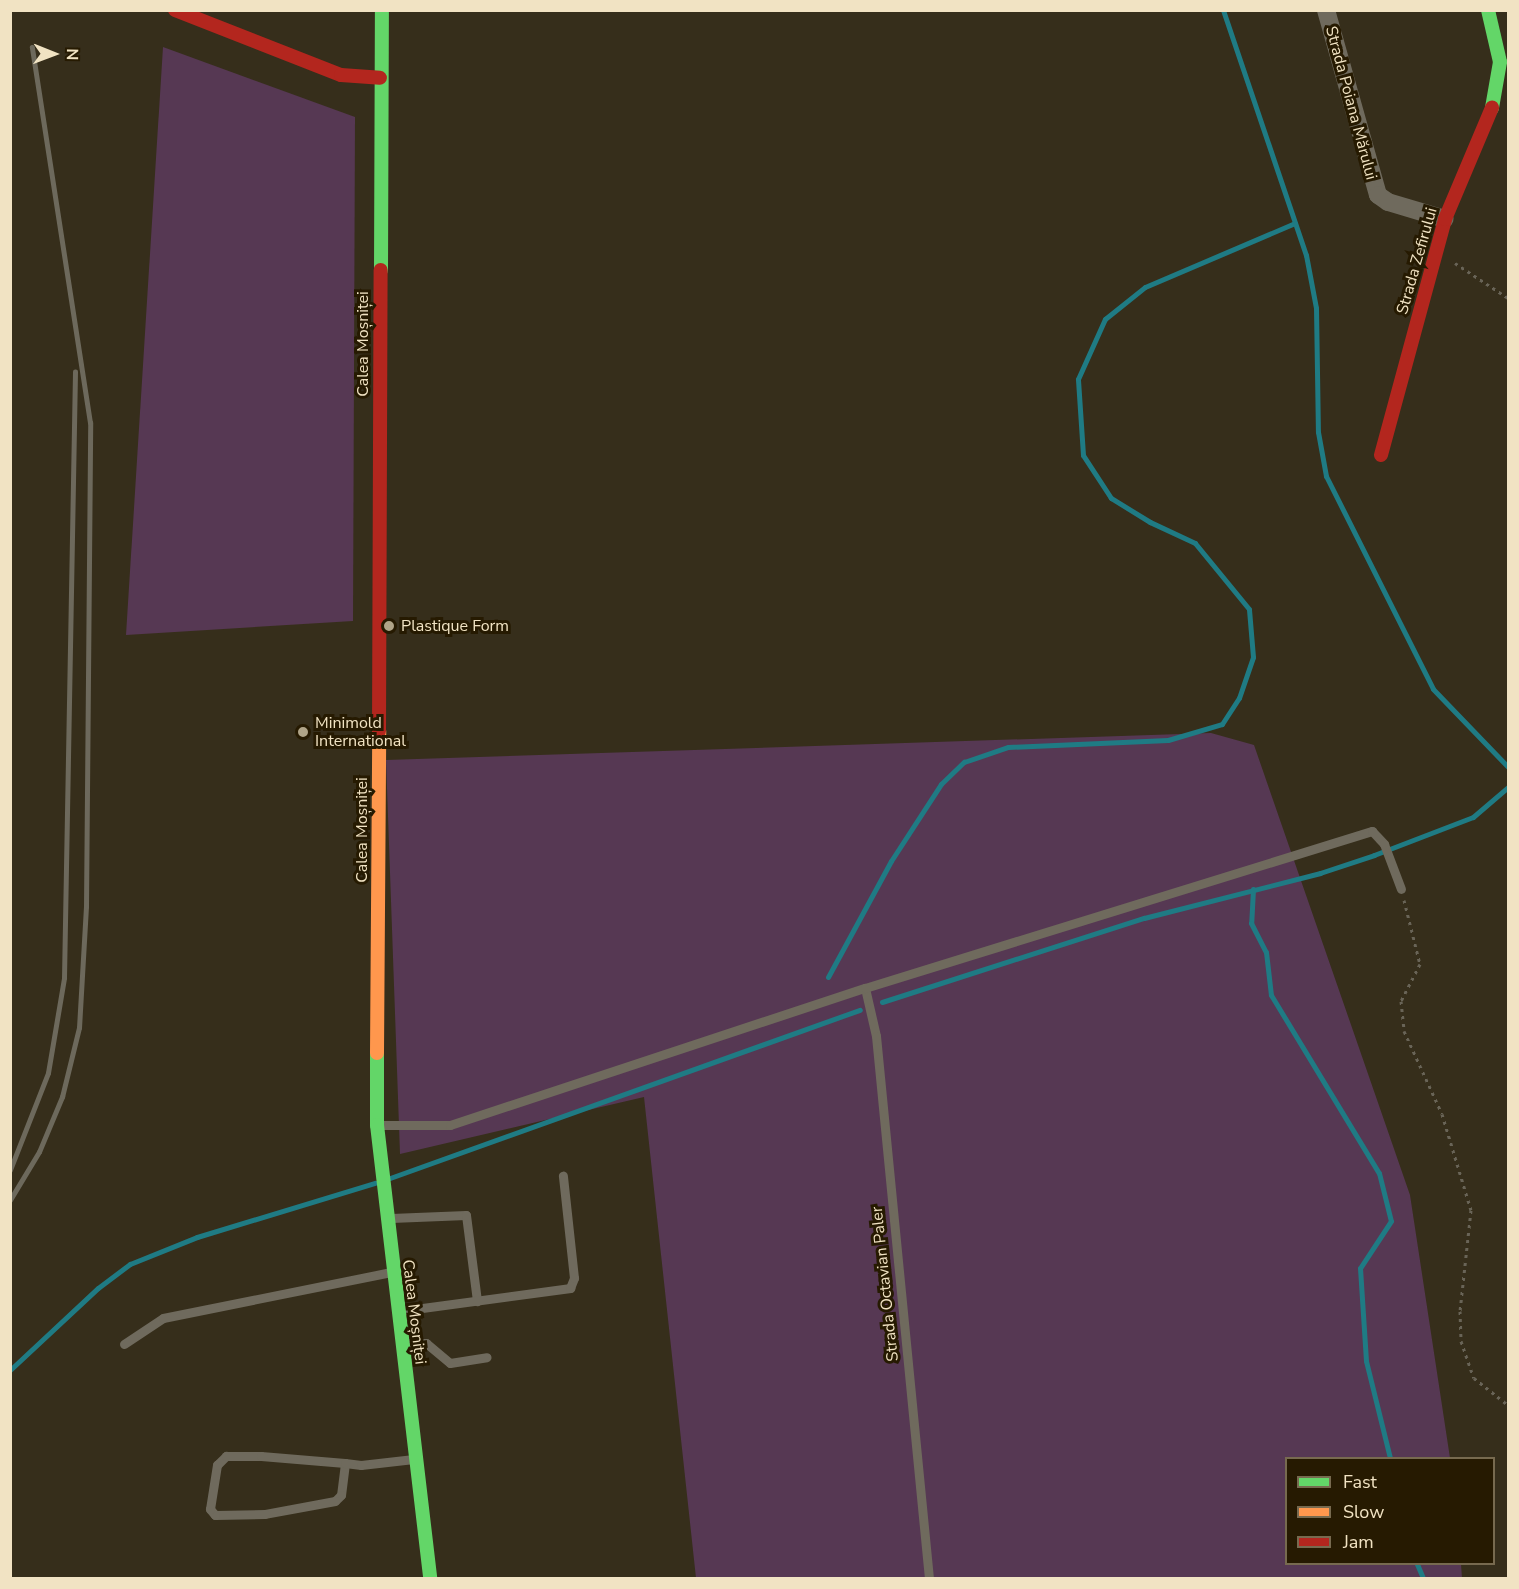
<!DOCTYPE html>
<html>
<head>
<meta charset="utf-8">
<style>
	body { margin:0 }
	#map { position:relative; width:1519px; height:1589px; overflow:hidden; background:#362e1b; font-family:"Nunito Sans",sans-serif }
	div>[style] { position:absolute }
	.green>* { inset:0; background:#563853 }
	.stream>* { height:5px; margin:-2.5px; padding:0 2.5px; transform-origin:2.5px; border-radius:2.5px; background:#1f7b84 }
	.path>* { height:3px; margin-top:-1.5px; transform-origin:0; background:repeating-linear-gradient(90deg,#696457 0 3px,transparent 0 7.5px) }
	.lane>* { height:9px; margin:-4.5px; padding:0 4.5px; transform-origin:4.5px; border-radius:4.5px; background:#6f6a5d }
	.street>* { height:18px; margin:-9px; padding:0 9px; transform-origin:9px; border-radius:9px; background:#6f6a5d }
	.fast>* { height:14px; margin:-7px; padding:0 7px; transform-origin:7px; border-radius:7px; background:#63d668 }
	.slow>* { height:14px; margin:-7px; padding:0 7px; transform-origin:7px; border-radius:7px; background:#ff974d }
	.jam>* { height:14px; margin:-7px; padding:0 7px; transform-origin:7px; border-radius:7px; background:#b3261e }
	.rail>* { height:4.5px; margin:-2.25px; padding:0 2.25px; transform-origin:2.25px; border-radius:2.25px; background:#6d695c }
	.dots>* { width:16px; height:16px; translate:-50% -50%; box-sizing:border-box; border:3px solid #261a01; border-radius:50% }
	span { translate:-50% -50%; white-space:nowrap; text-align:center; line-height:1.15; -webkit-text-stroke:6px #261a01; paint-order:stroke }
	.street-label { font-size:16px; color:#f1e3c3 }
	.poi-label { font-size:16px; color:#f1e3c3 }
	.left { translate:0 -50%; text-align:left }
	.frame { position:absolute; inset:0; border:12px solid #f1e3c3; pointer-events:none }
	.legend { position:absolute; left:1285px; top:1457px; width:210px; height:108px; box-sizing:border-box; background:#261a01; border:2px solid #776a4f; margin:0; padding:8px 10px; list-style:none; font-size:18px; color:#f1e3c3 }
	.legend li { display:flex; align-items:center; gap:12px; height:30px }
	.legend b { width:30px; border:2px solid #776a4f }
	.north { position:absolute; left:24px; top:24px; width:60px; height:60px; -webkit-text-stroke:4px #261a01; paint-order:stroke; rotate:91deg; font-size:16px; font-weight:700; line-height:24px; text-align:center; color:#f1e3c3 }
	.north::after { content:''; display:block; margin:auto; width:21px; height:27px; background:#f1e3c3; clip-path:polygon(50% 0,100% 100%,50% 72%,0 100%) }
</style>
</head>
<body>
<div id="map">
	<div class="green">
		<i style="clip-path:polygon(163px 47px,355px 117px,353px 621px,126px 635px)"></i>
		<i style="clip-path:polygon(1211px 733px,1254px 745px,1410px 1195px,1450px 1458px,1286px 1458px,1286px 1564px,1461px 1564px,1462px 1578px,696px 1578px,644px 1097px,400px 1154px,386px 760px)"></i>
	</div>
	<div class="stream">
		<i style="left:1223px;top:10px;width:259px;rotate:71.3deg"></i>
		<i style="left:1306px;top:255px;width:54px;rotate:79.3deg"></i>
		<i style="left:1316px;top:308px;width:124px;rotate:89.1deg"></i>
		<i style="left:1318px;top:432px;width:45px;rotate:79.7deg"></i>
		<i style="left:1326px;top:476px;width:238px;rotate:63.3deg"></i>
		<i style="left:1433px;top:689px;width:108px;rotate:46.1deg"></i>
		<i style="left:1253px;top:889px;width:34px;rotate:93deg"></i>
		<i style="left:1251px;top:923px;width:33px;rotate:63deg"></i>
		<i style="left:1266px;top:952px;width:43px;rotate:83.4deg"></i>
		<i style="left:1271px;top:995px;width:208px;rotate:58.8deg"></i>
		<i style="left:1379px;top:1173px;width:49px;rotate:76deg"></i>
		<i style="left:1391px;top:1221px;width:56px;rotate:123.4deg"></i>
		<i style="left:1360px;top:1268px;width:93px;rotate:86.3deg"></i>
		<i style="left:1366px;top:1361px;width:100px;rotate:76.1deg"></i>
		<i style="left:828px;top:977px;width:132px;rotate:-61.5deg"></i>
		<i style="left:891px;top:861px;width:92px;rotate:-57deg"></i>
		<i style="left:941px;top:784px;width:32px;rotate:-44deg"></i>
		<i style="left:964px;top:762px;width:46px;rotate:-18.8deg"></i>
		<i style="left:1008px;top:747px;width:160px;rotate:-2.5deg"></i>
		<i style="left:1168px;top:740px;width:56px;rotate:-16.5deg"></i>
		<i style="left:1222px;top:724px;width:31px;rotate:-57deg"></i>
		<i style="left:1239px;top:698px;width:43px;rotate:-71.1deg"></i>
		<i style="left:1253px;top:657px;width:48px;rotate:-94.8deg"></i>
		<i style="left:1249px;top:609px;width:85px;rotate:-129.3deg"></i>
		<i style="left:1195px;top:543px;width:50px;rotate:-155deg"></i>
		<i style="left:1150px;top:522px;width:46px;rotate:-148.4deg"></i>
		<i style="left:1111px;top:498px;width:51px;rotate:-123.1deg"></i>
		<i style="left:1083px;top:455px;width:76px;rotate:-93.8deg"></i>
		<i style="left:1078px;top:379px;width:66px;rotate:-65.8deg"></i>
		<i style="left:1105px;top:319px;width:51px;rotate:-38.7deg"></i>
		<i style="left:1145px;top:287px;width:163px;rotate:-23.1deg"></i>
		<i style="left:882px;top:1002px;width:275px;rotate:-17.8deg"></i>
		<i style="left:1144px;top:918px;width:182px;rotate:-14.3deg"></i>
		<i style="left:1320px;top:873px;width:57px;rotate:-18.4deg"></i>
		<i style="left:1374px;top:855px;width:106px;rotate:-21deg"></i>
		<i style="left:1473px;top:817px;width:46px;rotate:-40.6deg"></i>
		<i style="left:390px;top:1178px;width:499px;rotate:-19.7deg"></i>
		<i style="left:10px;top:1370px;width:120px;rotate:-43deg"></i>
		<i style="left:98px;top:1288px;width:40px;rotate:-37deg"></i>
		<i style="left:130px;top:1264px;width:72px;rotate:-21.9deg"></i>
		<i style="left:197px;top:1237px;width:186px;rotate:-16.9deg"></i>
		<i style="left:1417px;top:1564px;width:15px;rotate:67deg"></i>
	</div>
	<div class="path">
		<i style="left:1455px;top:263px;width:64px;rotate:33.4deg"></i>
		<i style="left:1404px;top:900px;width:66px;rotate:76deg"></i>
		<i style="left:1420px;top:964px;width:42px;rotate:117.2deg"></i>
		<i style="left:1401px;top:1001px;width:30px;rotate:84deg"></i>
		<i style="left:1404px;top:1031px;width:91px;rotate:65.4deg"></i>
		<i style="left:1442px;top:1114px;width:100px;rotate:73.2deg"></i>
		<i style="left:1471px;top:1210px;width:102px;rotate:96.2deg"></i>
		<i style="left:1460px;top:1311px;width:30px;rotate:88deg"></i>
		<i style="left:1461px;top:1341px;width:39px;rotate:71deg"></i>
		<i style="left:1474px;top:1378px;width:43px;rotate:38.5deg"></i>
	</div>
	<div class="lane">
		<i style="left:865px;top:988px;width:49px;rotate:77.1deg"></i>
		<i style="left:876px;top:1036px;width:545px;rotate:84.42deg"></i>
		<i style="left:379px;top:1125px;width:71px"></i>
		<i style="left:450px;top:1125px;width:437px;rotate:-18.3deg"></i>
		<i style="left:865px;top:988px;width:531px;rotate:-17.21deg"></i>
		<i style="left:1372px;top:831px;width:18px;rotate:47deg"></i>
		<i style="left:1384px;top:844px;width:48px;rotate:69.3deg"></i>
		<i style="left:391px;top:1218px;width:75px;rotate:-2.3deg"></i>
		<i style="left:466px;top:1215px;width:87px;rotate:82.7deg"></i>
		<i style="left:400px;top:1311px;width:172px;rotate:-7.7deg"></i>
		<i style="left:570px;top:1288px;width:11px;rotate:-68deg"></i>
		<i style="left:574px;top:1278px;width:103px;rotate:-96.2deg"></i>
		<i style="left:405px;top:1343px;width:21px"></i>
		<i style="left:426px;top:1343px;width:31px;rotate:40deg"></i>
		<i style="left:450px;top:1363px;width:37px;rotate:-9deg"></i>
		<i style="left:124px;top:1344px;width:47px;rotate:-33.7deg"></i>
		<i style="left:163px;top:1318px;width:234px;rotate:-11.4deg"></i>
		<i style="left:345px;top:1463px;width:32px;rotate:97deg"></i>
		<i style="left:341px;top:1495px;width:8px;rotate:135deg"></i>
		<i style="left:335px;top:1501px;width:71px;rotate:169.5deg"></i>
		<i style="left:265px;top:1514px;width:50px;rotate:178.9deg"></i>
		<i style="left:215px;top:1515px;width:8px;rotate:-130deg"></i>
		<i style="left:210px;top:1509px;width:45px;rotate:-81deg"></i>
		<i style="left:217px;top:1465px;width:13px;rotate:-45deg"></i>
		<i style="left:226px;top:1456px;width:35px"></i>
		<i style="left:261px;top:1456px;width:84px;rotate:4.8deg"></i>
		<i style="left:345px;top:1463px;width:16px;rotate:7deg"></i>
		<i style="left:361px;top:1465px;width:53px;rotate:-6.5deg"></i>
	</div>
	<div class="street">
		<i style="left:1326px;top:10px;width:192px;rotate:74.3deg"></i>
		<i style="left:1378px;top:195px;width:12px;rotate:35deg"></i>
		<i style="left:1388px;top:202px;width:59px;rotate:16.6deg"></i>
	</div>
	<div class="fast">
		<i style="left:1488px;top:10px;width:53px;rotate:77deg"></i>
		<i style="left:1500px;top:62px;width:47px;rotate:99.9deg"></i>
		<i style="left:381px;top:270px;width:260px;rotate:-89.8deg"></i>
		<i style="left:377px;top:1053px;width:72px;rotate:90deg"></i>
		<i style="left:377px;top:1125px;width:456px;rotate:83.3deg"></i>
	</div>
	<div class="slow">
		<i style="left:377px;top:1053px;width:322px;rotate:-89.6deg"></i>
	</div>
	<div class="jam">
		<i style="left:175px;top:10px;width:178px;rotate:21.4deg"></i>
		<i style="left:341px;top:75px;width:39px;rotate:4deg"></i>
		<i style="left:1381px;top:455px;width:245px;rotate:-74.8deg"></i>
		<i style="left:1445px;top:219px;width:121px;rotate:-67.1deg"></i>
		<i style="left:379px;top:731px;width:461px;rotate:-89.8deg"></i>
	</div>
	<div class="rail">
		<i style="left:10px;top:1170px;width:104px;rotate:-68.6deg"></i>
		<i style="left:48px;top:1073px;width:96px;rotate:-80.4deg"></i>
		<i style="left:64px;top:978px;width:606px;rotate:-88.96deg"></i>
		<i style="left:10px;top:1200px;width:56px;rotate:-58.9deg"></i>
		<i style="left:39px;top:1152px;width:60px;rotate:-67.3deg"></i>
		<i style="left:62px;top:1097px;width:71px;rotate:-76.2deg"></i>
		<i style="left:79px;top:1028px;width:121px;rotate:-86.7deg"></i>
		<i style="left:86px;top:907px;width:484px;rotate:-89.5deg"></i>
		<i style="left:90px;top:423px;width:380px;rotate:-98.8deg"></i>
	</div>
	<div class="dots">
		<i style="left:389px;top:626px;background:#b0a488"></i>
		<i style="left:303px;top:732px;background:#b0a488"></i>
	</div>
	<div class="street-label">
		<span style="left:1351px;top:103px;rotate:75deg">Strada Poiana Mărului</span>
		<span style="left:1417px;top:261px;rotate:-74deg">Strada Zefirului</span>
		<span style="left:363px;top:344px;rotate:-90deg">Calea Moșniței</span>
		<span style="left:362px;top:830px;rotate:-90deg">Calea Moșniței</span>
		<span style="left:885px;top:1284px;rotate:-96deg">Strada Octavian Paler</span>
		<span style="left:414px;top:1312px;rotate:83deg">Calea Moșniței</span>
	</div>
	<div class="poi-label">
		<span class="left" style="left:401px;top:626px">Plastique Form</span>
		<span class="left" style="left:315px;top:732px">Minimold<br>International</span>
	</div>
	<div class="frame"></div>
	<ul class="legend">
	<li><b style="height:8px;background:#63d668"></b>Fast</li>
	<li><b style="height:8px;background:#ff974d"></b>Slow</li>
	<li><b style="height:8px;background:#b3261e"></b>Jam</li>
	</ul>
	<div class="north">N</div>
</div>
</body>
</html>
